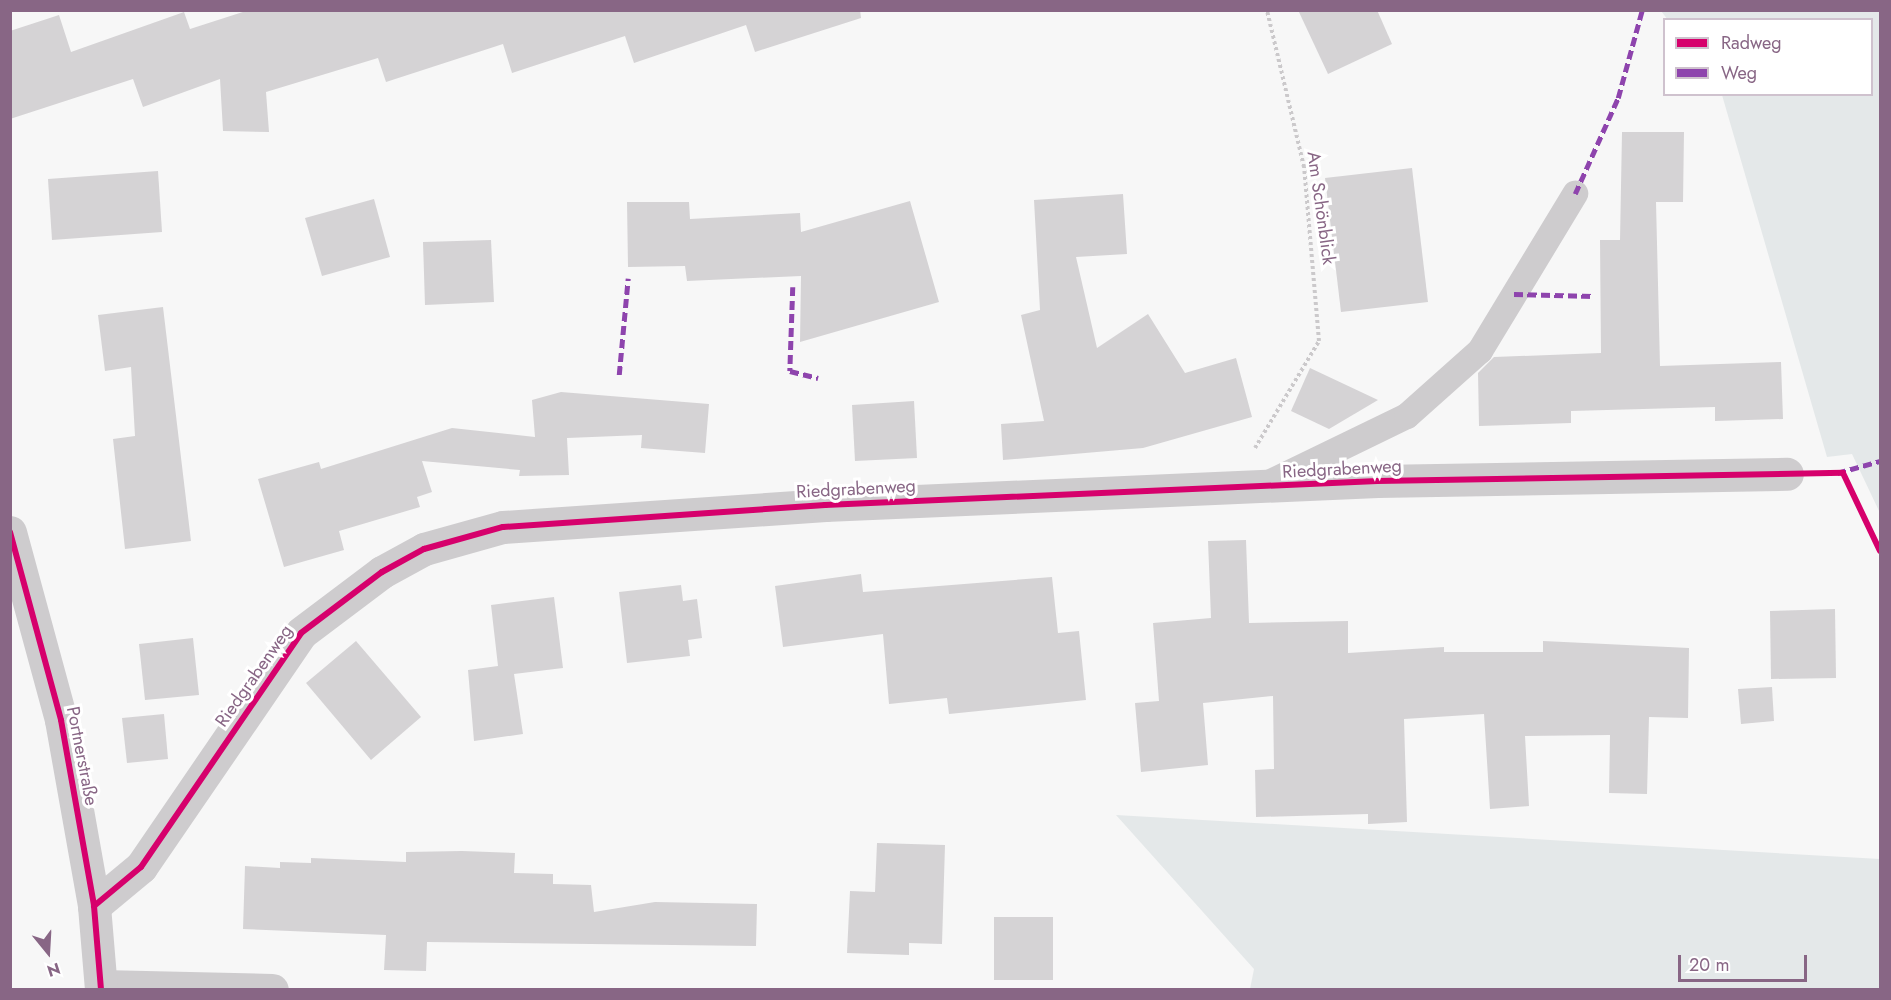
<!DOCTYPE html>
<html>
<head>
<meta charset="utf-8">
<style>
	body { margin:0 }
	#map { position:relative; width:1891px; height:1000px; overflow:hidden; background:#f7f7f7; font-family:Jost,sans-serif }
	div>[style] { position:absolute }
	.green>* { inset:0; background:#e4e8e9 }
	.building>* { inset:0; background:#d5d3d5 }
	.path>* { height:4px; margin-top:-2px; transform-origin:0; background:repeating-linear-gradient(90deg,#cbc9cb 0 3px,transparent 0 6px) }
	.service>* { height:26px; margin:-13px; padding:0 13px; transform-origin:13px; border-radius:13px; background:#ceccce }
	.minor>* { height:33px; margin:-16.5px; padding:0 16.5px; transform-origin:16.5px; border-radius:16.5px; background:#ceccce }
	.tertiary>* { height:33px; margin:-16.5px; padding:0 16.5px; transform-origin:16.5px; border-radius:16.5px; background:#ceccce }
	.quiet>* { height:4.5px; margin-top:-2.25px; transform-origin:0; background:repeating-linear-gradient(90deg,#8e44ad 0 9px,transparent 0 13.5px) }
	.cycleway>* { height:6px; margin:-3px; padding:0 3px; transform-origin:3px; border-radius:3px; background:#d6006c }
	span { translate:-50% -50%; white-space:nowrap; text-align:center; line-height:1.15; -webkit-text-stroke:6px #fff; paint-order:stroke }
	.street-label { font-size:18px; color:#886685 }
	.frame { position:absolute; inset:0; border:12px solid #886685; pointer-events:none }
	.legend { position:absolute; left:1663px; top:18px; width:210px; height:78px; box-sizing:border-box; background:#fff; border:2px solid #cfc2ce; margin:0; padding:8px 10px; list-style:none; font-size:18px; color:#886685 }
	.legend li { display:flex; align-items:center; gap:12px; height:30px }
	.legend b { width:30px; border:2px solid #cfc2ce }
	.north { position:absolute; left:18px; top:922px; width:60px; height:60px; -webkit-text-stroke:4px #fff; paint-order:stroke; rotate:162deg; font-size:16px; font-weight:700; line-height:24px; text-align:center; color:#886685 }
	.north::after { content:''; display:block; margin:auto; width:21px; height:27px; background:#886685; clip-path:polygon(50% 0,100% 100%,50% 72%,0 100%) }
	.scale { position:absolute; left:1678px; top:955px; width:129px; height:27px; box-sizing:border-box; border:3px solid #886685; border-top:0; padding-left:8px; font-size:18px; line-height:21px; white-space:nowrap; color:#886685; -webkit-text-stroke:4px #fff; paint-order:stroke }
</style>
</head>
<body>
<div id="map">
	<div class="green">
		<i style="clip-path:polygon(1661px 11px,1880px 11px,1880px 513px,1852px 454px,1827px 457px,1722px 95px,1872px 94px,1872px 20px,1668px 20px)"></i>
		<i style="clip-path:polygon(1116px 815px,1880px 859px,1880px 989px,1250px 989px,1254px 969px)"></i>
	</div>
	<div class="building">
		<i style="clip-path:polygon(249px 10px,860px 10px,861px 18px,755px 52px,746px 25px,634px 63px,625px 36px,512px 73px,503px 44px,386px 82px,378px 58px,266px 92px,269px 132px,223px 131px,220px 79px,143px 107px,133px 79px,10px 119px,10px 31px,59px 15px,71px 52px,184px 12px,190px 29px)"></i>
		<i style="clip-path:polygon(1298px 10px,1377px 10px,1392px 44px,1328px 74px)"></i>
		<i style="clip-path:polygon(1622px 132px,1684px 132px,1683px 202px,1656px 202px,1660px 366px,1781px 362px,1783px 419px,1715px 421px,1715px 407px,1571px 411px,1571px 423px,1479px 426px,1478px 373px,1494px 357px,1601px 353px,1600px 240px,1620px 240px)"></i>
		<i style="clip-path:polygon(1412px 168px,1428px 302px,1341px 312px,1325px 178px)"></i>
		<i style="clip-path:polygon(158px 171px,162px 232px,52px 240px,48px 179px)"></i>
		<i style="clip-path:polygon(1123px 194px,1127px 254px,1076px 257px,1097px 348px,1148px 314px,1185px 373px,1236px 358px,1252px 417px,1143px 448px,1003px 460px,1001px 424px,1044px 421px,1021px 315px,1040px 310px,1034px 200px)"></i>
		<i style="clip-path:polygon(374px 199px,390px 257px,322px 276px,305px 218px)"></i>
		<i style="clip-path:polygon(910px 201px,939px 302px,800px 342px,801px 276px,687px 281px,685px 266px,628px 267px,627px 202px,689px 202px,690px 219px,800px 213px,801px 232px)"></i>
		<i style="clip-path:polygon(491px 240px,494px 302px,425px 305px,423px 242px)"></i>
		<i style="clip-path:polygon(163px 307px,191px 541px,125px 549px,113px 439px,135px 436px,131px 367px,105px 371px,98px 315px)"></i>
		<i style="clip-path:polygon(1310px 368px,1378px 400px,1329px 429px,1291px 411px)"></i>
		<i style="clip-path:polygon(561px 392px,709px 404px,705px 453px,641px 448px,642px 435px,567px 438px,569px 475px,519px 476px,520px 470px,422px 461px,432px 492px,417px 497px,420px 507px,339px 531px,344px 550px,284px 567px,258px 479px,319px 462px,321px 469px,452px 428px,535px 437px,532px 400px)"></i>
		<i style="clip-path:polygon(914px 401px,917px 458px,855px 461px,852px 405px)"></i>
		<i style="clip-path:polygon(1246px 540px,1249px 623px,1348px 621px,1348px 653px,1444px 647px,1444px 652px,1543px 652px,1543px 641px,1689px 648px,1688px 718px,1649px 717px,1647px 794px,1609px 793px,1610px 735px,1525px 736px,1529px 806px,1490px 809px,1484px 714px,1404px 719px,1407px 822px,1368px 824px,1368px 814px,1256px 817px,1255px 770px,1274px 769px,1273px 696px,1203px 703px,1208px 765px,1141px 772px,1135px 703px,1159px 701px,1153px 623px,1211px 618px,1208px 541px)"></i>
		<i style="clip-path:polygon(861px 574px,863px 592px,1052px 577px,1058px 633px,1079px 631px,1086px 700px,949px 714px,947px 698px,889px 704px,883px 634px,783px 647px,775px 586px)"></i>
		<i style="clip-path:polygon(681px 585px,683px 601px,697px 599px,702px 638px,688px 640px,690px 656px,627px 663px,619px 592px)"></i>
		<i style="clip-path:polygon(554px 597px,563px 668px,514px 674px,523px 734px,474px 741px,468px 670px,498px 666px,491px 605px)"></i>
		<i style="clip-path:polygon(1835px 609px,1836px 678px,1771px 679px,1770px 611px)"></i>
		<i style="clip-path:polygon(193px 638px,199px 695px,145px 700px,139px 644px)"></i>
		<i style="clip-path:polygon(356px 641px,421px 717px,371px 760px,306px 683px)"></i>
		<i style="clip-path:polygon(1772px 687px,1774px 721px,1741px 724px,1738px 689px)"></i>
		<i style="clip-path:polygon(164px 714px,168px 759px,127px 763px,122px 718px)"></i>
		<i style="clip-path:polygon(877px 843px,945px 845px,942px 944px,909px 943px,909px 955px,847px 953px,850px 891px,875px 892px)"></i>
		<i style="clip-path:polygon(462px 851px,515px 853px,514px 873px,553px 874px,553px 884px,591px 885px,594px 912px,655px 902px,757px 904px,756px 946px,427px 942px,426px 971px,384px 970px,386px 935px,243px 929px,245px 866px,280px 868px,280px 862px,311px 863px,311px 858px,406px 862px,406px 852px)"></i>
		<i style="clip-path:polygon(994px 917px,1053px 917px,1053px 980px,994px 980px)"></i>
	</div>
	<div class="path">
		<i style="left:1255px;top:448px;width:125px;rotate:-59.1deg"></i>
		<i style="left:1319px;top:341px;width:175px;rotate:-94.9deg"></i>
		<i style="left:1304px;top:167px;width:161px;rotate:-103.3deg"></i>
	</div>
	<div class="service">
		<i style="left:1269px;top:483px;width:153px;rotate:-25.9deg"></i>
		<i style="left:1407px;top:416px;width:98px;rotate:-41.7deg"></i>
		<i style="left:1480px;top:351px;width:184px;rotate:-58.8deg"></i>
	</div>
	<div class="minor">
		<i style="left:94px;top:906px;width:61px;rotate:-39.7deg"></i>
		<i style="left:141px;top:867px;width:283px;rotate:-55.6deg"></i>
		<i style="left:301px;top:633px;width:101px;rotate:-37deg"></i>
		<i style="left:382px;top:572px;width:48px;rotate:-28.7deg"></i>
		<i style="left:424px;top:549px;width:82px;rotate:-15.6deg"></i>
		<i style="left:503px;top:527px;width:323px;rotate:-3.9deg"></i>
		<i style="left:825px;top:505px;width:553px;rotate:-2.49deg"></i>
		<i style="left:1377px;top:481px;width:410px;rotate:-1deg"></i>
		<i style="left:101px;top:986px;width:171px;rotate:1.3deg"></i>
	</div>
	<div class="tertiary">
		<i style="left:10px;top:532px;width:195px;rotate:74.8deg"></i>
		<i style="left:61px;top:720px;width:189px;rotate:79.9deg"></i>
		<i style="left:94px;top:906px;width:84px;rotate:85.2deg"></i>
	</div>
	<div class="quiet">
		<i style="left:1575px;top:194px;width:105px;rotate:-65.9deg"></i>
		<i style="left:1618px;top:98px;width:91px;rotate:-74.7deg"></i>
		<i style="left:793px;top:287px;width:84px;rotate:92deg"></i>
		<i style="left:790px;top:371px;width:29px;rotate:14deg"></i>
		<i style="left:1514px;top:294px;width:79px;rotate:1.5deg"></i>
		<i style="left:619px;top:375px;width:97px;rotate:-84.7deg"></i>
		<i style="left:1837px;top:473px;width:45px;rotate:-15.6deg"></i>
	</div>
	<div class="cycleway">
		<i style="left:10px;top:532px;width:195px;rotate:74.8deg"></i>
		<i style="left:61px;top:720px;width:189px;rotate:79.9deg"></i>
		<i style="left:94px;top:906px;width:84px;rotate:85.2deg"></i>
		<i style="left:94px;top:906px;width:61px;rotate:-39.7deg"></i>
		<i style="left:141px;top:867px;width:283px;rotate:-55.6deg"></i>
		<i style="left:301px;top:633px;width:101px;rotate:-37deg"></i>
		<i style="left:382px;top:572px;width:48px;rotate:-28.7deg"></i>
		<i style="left:424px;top:549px;width:82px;rotate:-15.6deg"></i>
		<i style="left:503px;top:527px;width:323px;rotate:-3.9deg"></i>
		<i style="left:825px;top:505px;width:553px;rotate:-2.49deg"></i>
		<i style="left:1377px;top:481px;width:466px;rotate:-1deg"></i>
		<i style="left:1843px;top:473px;width:86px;rotate:64.6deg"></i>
	</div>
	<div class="street-label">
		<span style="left:1321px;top:208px;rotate:82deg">Am Schönblick</span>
		<span style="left:1342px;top:469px;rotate:-3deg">Riedgrabenweg</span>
		<span style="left:856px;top:489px;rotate:-3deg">Riedgrabenweg</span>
		<span style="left:254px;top:676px;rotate:-55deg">Riedgrabenweg</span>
		<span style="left:82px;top:756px;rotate:79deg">Portnerstraße</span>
	</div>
	<div class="frame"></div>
	<ul class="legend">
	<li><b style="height:8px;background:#d6006c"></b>Radweg</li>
	<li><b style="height:8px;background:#8e44ad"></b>Weg</li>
	</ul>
	<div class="north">N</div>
	<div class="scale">20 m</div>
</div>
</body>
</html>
